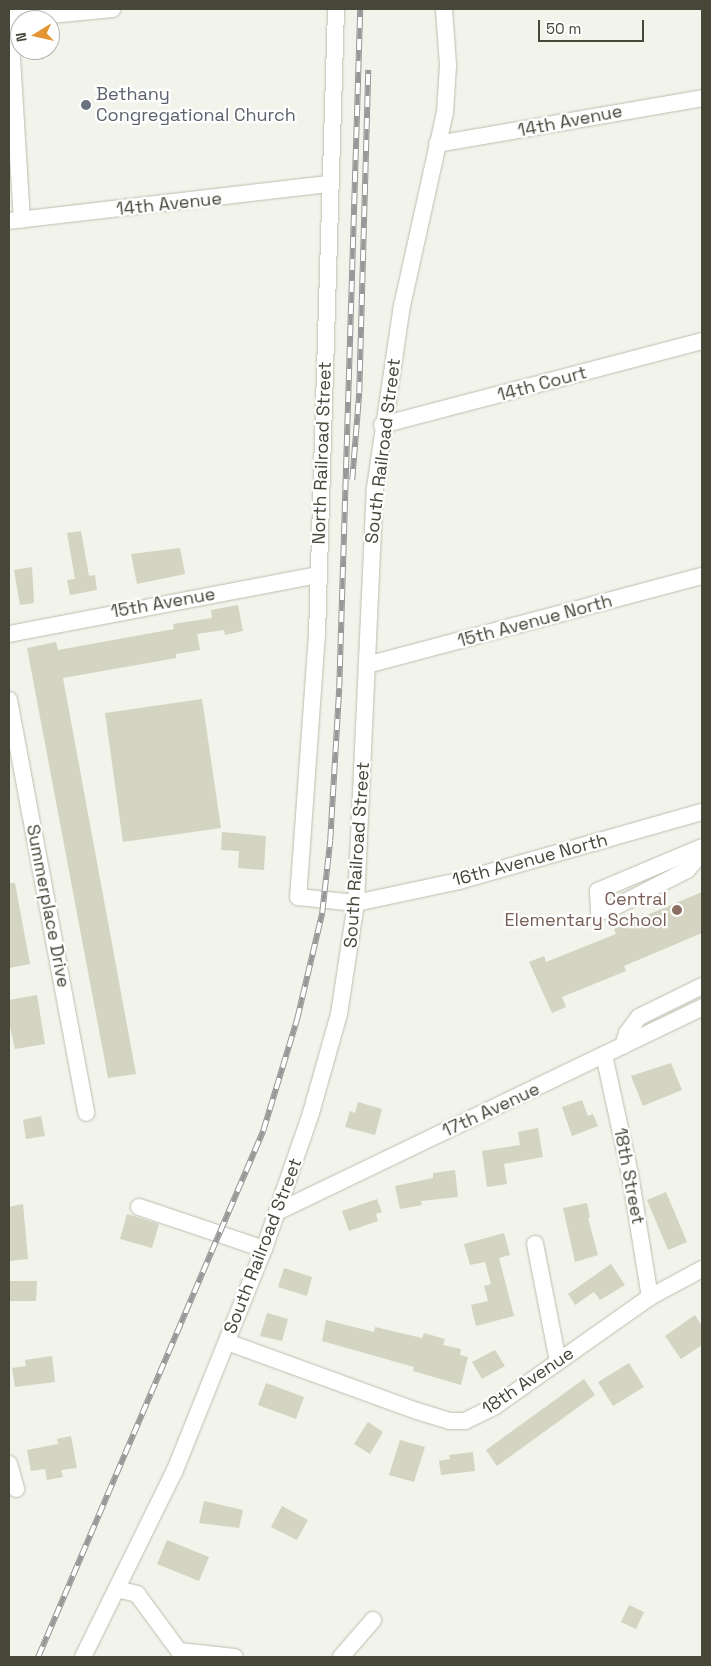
<!DOCTYPE html>
<html>
<head>
<meta charset="utf-8">
<style>
	body { margin:0 }
	#map { position:relative; width:711px; height:1666px; overflow:hidden; background:#f2f3ea; font-family:"Space Grotesk",sans-serif }
	div>[style] { position:absolute }
	.building>* { inset:0; background:#d3d4c1 }
	.roads { filter:drop-shadow(0 0 1px #bdbeae) drop-shadow(0 0 1px #bdbeae) }
	.minor>* { height:16px; margin:-8px; padding:0 8px; transform-origin:8px; border-radius:8px; background:#fff }
	.rail>* { height:5.5px; margin-top:-2.75px; transform-origin:0; background:repeating-linear-gradient(90deg,#fff 0 11px,#989898 0 22px); box-sizing:border-box; border-block:1px solid #989898 }
	.dots>* { width:14px; height:14px; translate:-50% -50%; box-sizing:border-box; border:2px solid #fff; border-radius:50% }
	span { translate:-50% -50%; white-space:nowrap; text-align:center; line-height:1.15; -webkit-text-stroke:4.5px #fff; paint-order:stroke }
	.worship-label { font-size:18px; color:#5b616d }
	.left { translate:0 -50%; text-align:left }
	.street-label { font-size:18px; color:#464739 }
	.education-label { font-size:18px; color:#785e54 }
	.right { translate:-100% -50%; text-align:right }
	.frame { position:absolute; inset:0; border:10px solid #464739; pointer-events:none }
	.north { position:absolute; left:10px; top:10px; width:50px; height:50px; box-sizing:border-box; background:#fff; border:1px solid #b5b5b0; border-radius:50%; rotate:261deg; font-size:14px; font-weight:700; line-height:20px; text-align:center; color:#464739 }
	.north::after { content:''; display:block; margin:auto; width:18px; height:22px; background:#e49531; clip-path:polygon(50% 0,100% 100%,50% 72%,0 100%) }
	.scale { position:absolute; left:538px; top:20px; width:106px; height:22px; box-sizing:border-box; border:2px solid #464739; border-top:0; padding-left:6px; font-size:15px; line-height:18px; white-space:nowrap; color:#464739; -webkit-text-stroke:4px #fff; paint-order:stroke }
</style>
</head>
<body>
<div id="map">
	<div class="building">
		<i style="clip-path:polygon(81px 531px,89px 576px,95px 575px,97px 590px,70px 595px,67px 580px,75px 579px,67px 533px)"></i>
		<i style="clip-path:polygon(180px 548px,185px 574px,137px 584px,131px 554px)"></i>
		<i style="clip-path:polygon(32px 567px,34px 603px,20px 605px,14px 570px)"></i>
		<i style="clip-path:polygon(238px 605px,243px 631px,225px 635px,224px 630px,197px 634px,200px 650px,176px 654px,176px 658px,63px 678px,136px 1074px,108px 1078px,27px 648px,56px 642px,58px 650px,174px 629px,173px 624px,212px 618px,211px 610px)"></i>
		<i style="clip-path:polygon(202px 699px,221px 828px,123px 842px,105px 713px)"></i>
		<i style="clip-path:polygon(222px 832px,266px 836px,264px 870px,238px 868px,239px 851px,221px 850px)"></i>
		<i style="clip-path:polygon(9px 883px,15px 883px,30px 964px,9px 968px)"></i>
		<i style="clip-path:polygon(702px 892px,702px 933px,624px 966px,626px 971px,562px 997px,566px 1007px,552px 1013px,529px 962px,544px 956px,546px 962px,616px 934px,614px 929px)"></i>
		<i style="clip-path:polygon(37px 995px,45px 1044px,15px 1049px,9px 1022px,9px 1000px)"></i>
		<i style="clip-path:polygon(671px 1063px,682px 1090px,643px 1106px,631px 1076px)"></i>
		<i style="clip-path:polygon(582px 1100px,588px 1116px,593px 1114px,598px 1126px,572px 1136px,562px 1107px)"></i>
		<i style="clip-path:polygon(358px 1102px,382px 1109px,375px 1135px,345px 1127px,350px 1111px,355px 1113px)"></i>
		<i style="clip-path:polygon(41px 1116px,45px 1136px,26px 1139px,23px 1120px)"></i>
		<i style="clip-path:polygon(538px 1128px,543px 1157px,504px 1164px,507px 1184px,487px 1187px,482px 1151px,520px 1145px,518px 1132px)"></i>
		<i style="clip-path:polygon(455px 1170px,458px 1197px,421px 1201px,422px 1205px,400px 1209px,395px 1186px,433px 1178px,433px 1173px)"></i>
		<i style="clip-path:polygon(666px 1192px,687px 1242px,668px 1250px,647px 1200px)"></i>
		<i style="clip-path:polygon(377px 1199px,382px 1212px,376px 1214px,378px 1221px,349px 1231px,342px 1211px)"></i>
		<i style="clip-path:polygon(587px 1203px,590px 1218px,588px 1218px,598px 1255px,575px 1262px,563px 1208px)"></i>
		<i style="clip-path:polygon(23px 1204px,28px 1259px,9px 1261px,9px 1207px)"></i>
		<i style="clip-path:polygon(127px 1214px,159px 1224px,152px 1248px,120px 1239px)"></i>
		<i style="clip-path:polygon(504px 1233px,510px 1255px,499px 1258px,514px 1316px,476px 1326px,471px 1305px,488px 1301px,484px 1286px,491px 1284px,485px 1262px,470px 1265px,464px 1244px)"></i>
		<i style="clip-path:polygon(611px 1264px,625px 1285px,600px 1300px,594px 1292px,575px 1305px,568px 1294px)"></i>
		<i style="clip-path:polygon(284px 1268px,312px 1277px,307px 1296px,278px 1287px)"></i>
		<i style="clip-path:polygon(9px 1281px,37px 1281px,36px 1301px,9px 1301px)"></i>
		<i style="clip-path:polygon(267px 1313px,288px 1319px,282px 1341px,260px 1336px)"></i>
		<i style="clip-path:polygon(695px 1315px,702px 1326px,702px 1345px,681px 1359px,665px 1336px)"></i>
		<i style="clip-path:polygon(326px 1320px,374px 1332px,375px 1327px,422px 1338px,424px 1333px,445px 1339px,443px 1345px,461px 1349px,460px 1355px,468px 1357px,461px 1385px,413px 1371px,414px 1367px,322px 1341px)"></i>
		<i style="clip-path:polygon(495px 1350px,505px 1366px,482px 1379px,472px 1362px)"></i>
		<i style="clip-path:polygon(52px 1356px,55px 1382px,15px 1387px,12px 1368px,26px 1366px,25px 1360px)"></i>
		<i style="clip-path:polygon(629px 1363px,644px 1387px,613px 1406px,598px 1382px)"></i>
		<i style="clip-path:polygon(584px 1379px,595px 1395px,497px 1466px,486px 1450px)"></i>
		<i style="clip-path:polygon(266px 1383px,304px 1397px,296px 1419px,258px 1405px)"></i>
		<i style="clip-path:polygon(368px 1422px,383px 1432px,370px 1454px,354px 1444px)"></i>
		<i style="clip-path:polygon(71px 1436px,77px 1468px,61px 1470px,63px 1477px,47px 1480px,45px 1469px,31px 1471px,27px 1450px,58px 1444px,57px 1439px)"></i>
		<i style="clip-path:polygon(400px 1440px,425px 1447px,414px 1482px,389px 1475px)"></i>
		<i style="clip-path:polygon(473px 1452px,475px 1471px,441px 1475px,439px 1461px,450px 1459px,449px 1455px)"></i>
		<i style="clip-path:polygon(204px 1501px,243px 1510px,239px 1528px,199px 1523px)"></i>
		<i style="clip-path:polygon(282px 1506px,308px 1520px,297px 1540px,271px 1527px)"></i>
		<i style="clip-path:polygon(167px 1540px,209px 1557px,199px 1581px,157px 1564px)"></i>
		<i style="clip-path:polygon(629px 1605px,644px 1612px,636px 1629px,621px 1622px)"></i>
	</div>
	<div class="roads">
		<div class="minor">
			<i style="left:9px;top:9px;width:211px;rotate:86.5deg"></i>
			<i style="left:336px;top:9px;width:625px;rotate:91.74deg"></i>
			<i style="left:317px;top:634px;width:264px;rotate:94.1deg"></i>
			<i style="left:298px;top:897px;width:58px;rotate:5.9deg"></i>
			<i style="left:356px;top:903px;width:105px;rotate:-12.1deg"></i>
			<i style="left:459px;top:881px;width:253px;rotate:-15.9deg"></i>
			<i style="left:9px;top:19px;width:104px;rotate:-5.5deg"></i>
			<i style="left:437px;top:144px;width:269px;rotate:-9.8deg"></i>
			<i style="left:9px;top:221px;width:322px;rotate:-6.6deg"></i>
			<i style="left:382px;top:425px;width:331px;rotate:-14.7deg"></i>
			<i style="left:9px;top:634px;width:315px;rotate:-10.8deg"></i>
			<i style="left:367px;top:665px;width:347px;rotate:-14.9deg"></i>
			<i style="left:9px;top:700px;width:420px;rotate:79.4deg"></i>
			<i style="left:702px;top:847px;width:113px;rotate:157.1deg"></i>
			<i style="left:598px;top:891px;width:21px;rotate:87deg"></i>
			<i style="left:599px;top:912px;width:10px;rotate:-11deg"></i>
			<i style="left:609px;top:910px;width:88px;rotate:-27.1deg"></i>
			<i style="left:687px;top:870px;width:23px;rotate:-49deg"></i>
			<i style="left:623px;top:1046px;width:14px;rotate:-73deg"></i>
			<i style="left:627px;top:1033px;width:20px;rotate:-53deg"></i>
			<i style="left:639px;top:1017px;width:70px;rotate:-26.2deg"></i>
			<i style="left:604px;top:1055px;width:122px;rotate:77.7deg"></i>
			<i style="left:630px;top:1174px;width:125px;rotate:80.8deg"></i>
			<i style="left:139px;top:1207px;width:132px;rotate:18.6deg"></i>
			<i style="left:279px;top:1211px;width:470px;rotate:-25.7deg"></i>
			<i style="left:535px;top:1244px;width:119px;rotate:78.9deg"></i>
			<i style="left:227px;top:1342px;width:202px;rotate:20deg"></i>
			<i style="left:417px;top:1411px;width:34px;rotate:17deg"></i>
			<i style="left:449px;top:1421px;width:16px"></i>
			<i style="left:465px;top:1421px;width:32px;rotate:-26deg"></i>
			<i style="left:494px;top:1407px;width:191px;rotate:-35.2deg"></i>
			<i style="left:650px;top:1297px;width:59px;rotate:-28.3deg"></i>
			<i style="left:9px;top:1464px;width:26px;rotate:74deg"></i>
			<i style="left:117px;top:1589px;width:21px;rotate:14deg"></i>
			<i style="left:137px;top:1594px;width:71px;rotate:53.6deg"></i>
			<i style="left:179px;top:1651px;width:56px;rotate:6.1deg"></i>
			<i style="left:83px;top:1657px;width:208px;rotate:-63.8deg"></i>
			<i style="left:175px;top:1470px;width:238px;rotate:-68.1deg"></i>
			<i style="left:264px;top:1249px;width:144px;rotate:-70.9deg"></i>
			<i style="left:311px;top:1113px;width:103px;rotate:-74.2deg"></i>
			<i style="left:339px;top:1014px;width:112px;rotate:-81.3deg"></i>
			<i style="left:356px;top:903px;width:415px;rotate:-87.4deg"></i>
			<i style="left:375px;top:488px;width:184px;rotate:-81.6deg"></i>
			<i style="left:402px;top:306px;width:199px;rotate:-77.5deg"></i>
			<i style="left:445px;top:112px;width:47px;rotate:-86.3deg"></i>
			<i style="left:448px;top:65px;width:56px;rotate:-94.1deg"></i>
			<i style="left:341px;top:1657px;width:49px;rotate:-49.1deg"></i>
		</div>
	</div>
	<div class="rail">
		<i style="left:352px;top:480px;width:87px;rotate:-85.4deg"></i>
		<i style="left:359px;top:393px;width:323px;rotate:-88.4deg"></i>
		<i style="left:38px;top:1657px;width:572px;rotate:-66.84deg"></i>
		<i style="left:263px;top:1131px;width:117px;rotate:-73.1deg"></i>
		<i style="left:297px;top:1019px;width:109px;rotate:-76.7deg"></i>
		<i style="left:322px;top:913px;width:73px;rotate:-83.7deg"></i>
		<i style="left:330px;top:840px;width:152px;rotate:-86.6deg"></i>
		<i style="left:339px;top:688px;width:679px;rotate:-88.23deg"></i>
	</div>
	<div class="dots">
		<i style="left:86px;top:105px;background:#6b7280"></i>
		<i style="left:677px;top:910px;background:#8d6e63"></i>
	</div>
	<div class="worship-label">
		<span class="left" style="left:96px;top:105px">Bethany<br>Congregational Church</span>
	</div>
	<div class="street-label">
		<span style="left:570px;top:121px;rotate:-11deg">14th Avenue</span>
		<span style="left:169px;top:204px;rotate:-6deg">14th Avenue</span>
		<span style="left:542px;top:384px;rotate:-15deg">14th Court</span>
		<span style="left:383px;top:451px;rotate:-83deg">South Railroad Street</span>
		<span style="left:322px;top:453px;rotate:-88deg">North Railroad Street</span>
		<span style="left:163px;top:603px;rotate:-10deg">15th Avenue</span>
		<span style="left:535px;top:621px;rotate:-15deg">15th Avenue North</span>
		<span style="left:357px;top:855px;rotate:-86deg">South Railroad Street</span>
		<span style="left:530px;top:860px;rotate:-15deg">16th Avenue North</span>
		<span style="left:48px;top:906px;rotate:79deg">Summerplace Drive</span>
		<span style="left:491px;top:1110px;rotate:-25deg">17th Avenue</span>
		<span style="left:629px;top:1176px;rotate:79deg">18th Street</span>
		<span style="left:263px;top:1246px;rotate:-69deg">South Railroad Street</span>
		<span style="left:528px;top:1381px;rotate:-34deg">18th Avenue</span>
	</div>
	<div class="education-label">
		<span class="right" style="left:667px;top:910px">Central<br>Elementary School</span>
	</div>
	<div class="frame"></div>
	<div class="north">N</div>
	<div class="scale">50 m</div>
</div>
</body>
</html>
